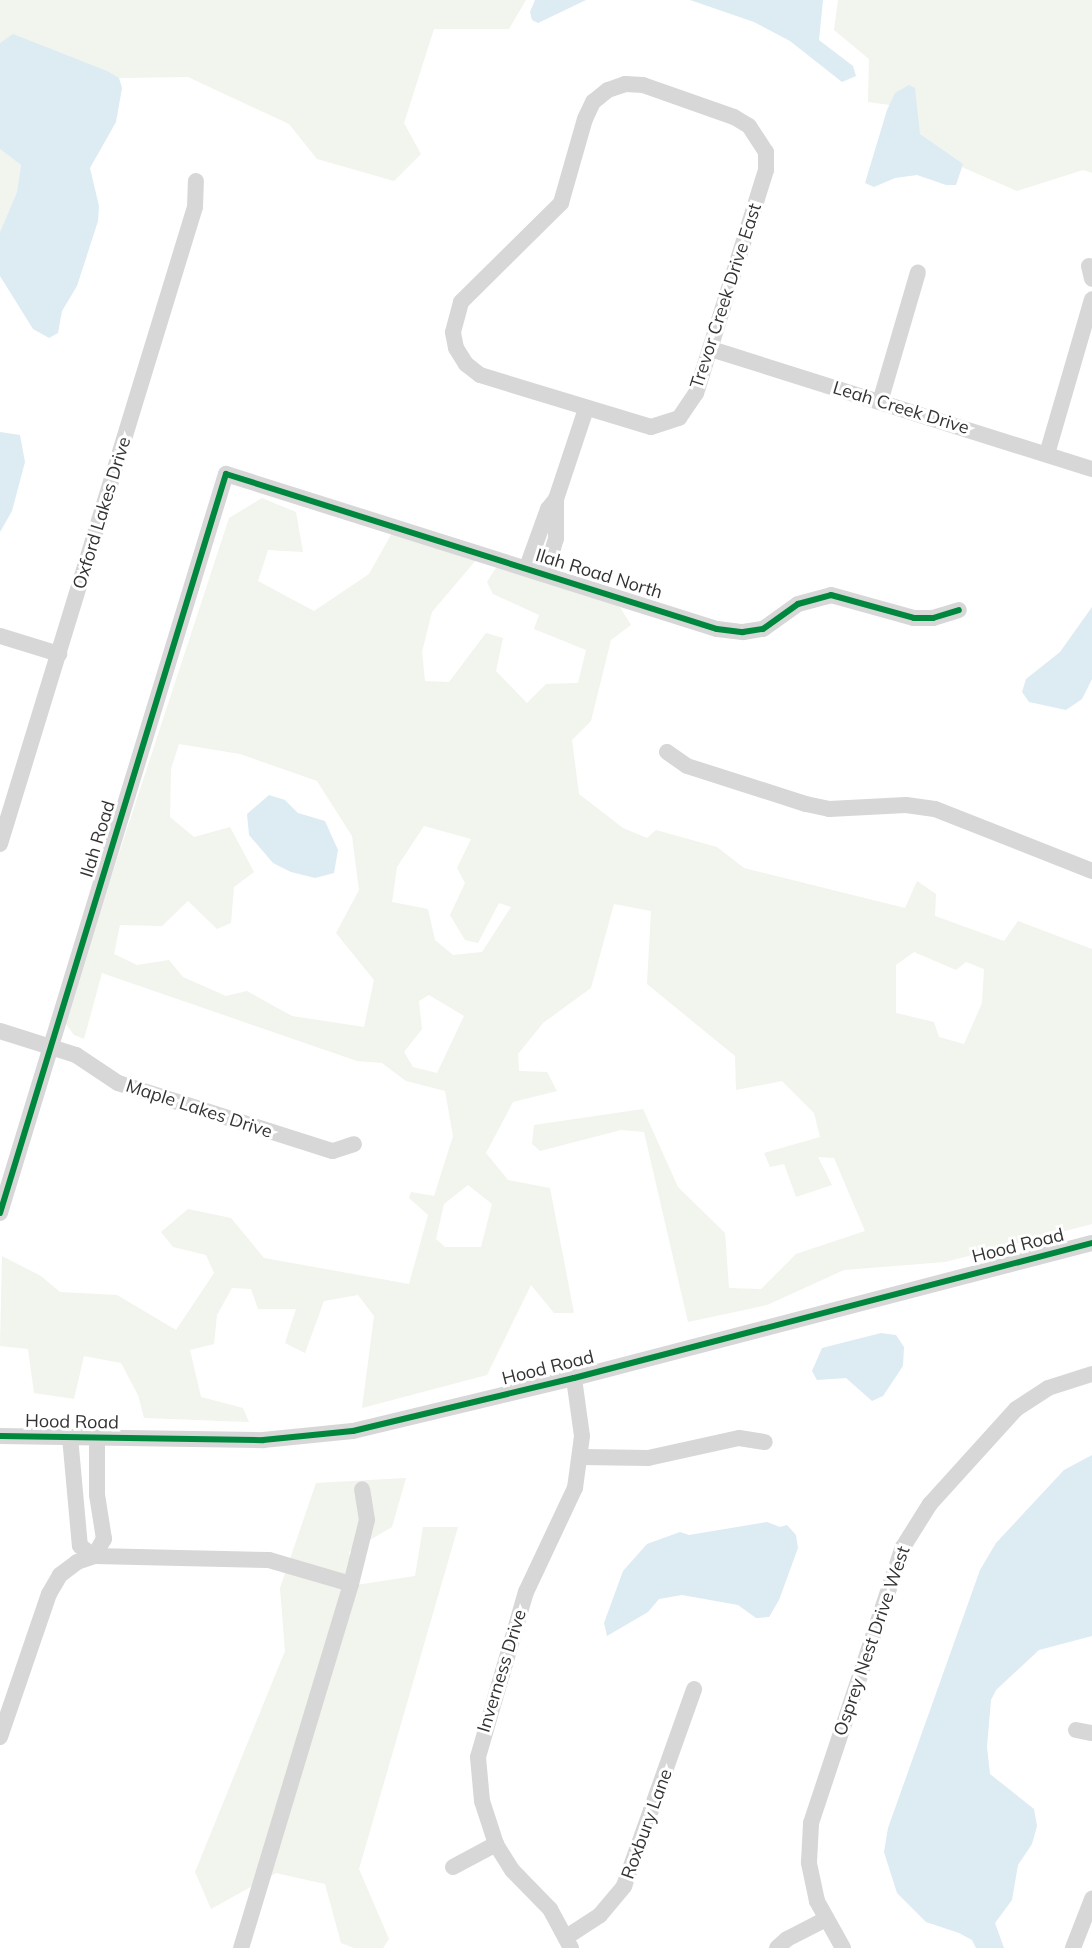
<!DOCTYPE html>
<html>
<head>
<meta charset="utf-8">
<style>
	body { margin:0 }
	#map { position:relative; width:1092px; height:1948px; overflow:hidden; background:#fff; font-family:Mulish,sans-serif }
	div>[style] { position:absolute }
	.green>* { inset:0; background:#f1f5ed }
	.water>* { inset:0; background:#ddebf3 }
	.minor>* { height:16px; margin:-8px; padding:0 8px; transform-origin:8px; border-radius:8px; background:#d7d7d7 }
	.cycleway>* { height:6px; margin:-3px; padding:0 3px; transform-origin:3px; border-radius:3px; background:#00873e }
	span { translate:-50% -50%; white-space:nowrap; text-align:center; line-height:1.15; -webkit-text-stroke:6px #fff; paint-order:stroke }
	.street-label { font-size:18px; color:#333 }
</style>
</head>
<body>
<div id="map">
	<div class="green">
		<i style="clip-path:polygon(0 0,526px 0,509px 29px,434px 29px,404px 123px,421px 154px,394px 181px,317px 159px,289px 124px,188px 77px,119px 78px,13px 35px,0 43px)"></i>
		<i style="clip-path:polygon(838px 0,1092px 0,1092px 173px,1083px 170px,1017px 191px,964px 168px,920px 134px,895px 93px,890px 105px,868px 102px,869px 59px,834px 30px)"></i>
		<i style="clip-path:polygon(0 149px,21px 165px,17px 192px,0 232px)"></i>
		<i style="clip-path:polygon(evenodd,262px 498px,296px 512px,303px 552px,268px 550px,258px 581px,314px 611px,369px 574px,392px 533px,477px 559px,432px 612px,422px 652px,425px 681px,449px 682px,486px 633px,503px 638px,496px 671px,527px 703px,546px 684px,578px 683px,586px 650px,534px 629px,539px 615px,493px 594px,487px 582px,499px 563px,618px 604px,631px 625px,611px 640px,591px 721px,572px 740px,579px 794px,623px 828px,647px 838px,656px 830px,717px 847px,744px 868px,905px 908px,917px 881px,936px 894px,935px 916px,1004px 941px,1018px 921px,1092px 949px,1092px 1224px,945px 1262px,844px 1270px,767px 1305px,688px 1322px,644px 1132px,621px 1130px,540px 1151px,532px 1144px,534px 1125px,643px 1109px,678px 1187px,725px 1233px,729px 1288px,761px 1289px,796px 1254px,865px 1231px,834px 1158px,818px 1157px,832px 1185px,796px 1197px,784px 1164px,770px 1167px,764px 1153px,820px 1137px,814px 1113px,782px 1081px,736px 1090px,735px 1056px,647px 984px,651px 911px,614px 904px,591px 988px,543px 1023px,518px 1054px,519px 1071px,547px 1072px,557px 1091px,513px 1102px,486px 1153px,508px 1180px,550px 1188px,574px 1313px,554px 1313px,531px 1285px,487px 1375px,362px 1408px,374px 1316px,358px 1295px,324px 1301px,305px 1353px,285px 1343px,296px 1309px,258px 1309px,251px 1289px,232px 1288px,217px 1315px,214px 1344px,190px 1350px,201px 1397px,243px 1408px,249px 1422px,144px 1418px,138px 1395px,121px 1363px,84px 1356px,74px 1399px,34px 1393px,28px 1349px,0 1346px,2px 1256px,41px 1276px,60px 1292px,117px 1295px,176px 1330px,214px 1273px,206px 1255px,173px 1247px,161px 1232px,188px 1209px,231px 1218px,264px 1258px,409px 1284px,428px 1215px,409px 1198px,411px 1192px,434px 1196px,453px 1136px,445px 1091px,406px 1081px,382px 1063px,357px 1061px,102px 973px,84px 1039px,74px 1035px,64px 1021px,229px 518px,262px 498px,179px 744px,240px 754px,317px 781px,352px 836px,359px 890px,336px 933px,374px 980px,364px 1027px,292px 1016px,247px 991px,226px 996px,183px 977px,169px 960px,137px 965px,114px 954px,120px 925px,162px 926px,188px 901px,217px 929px,231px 923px,234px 887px,254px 872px,230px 827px,194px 837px,170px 817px,171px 769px,179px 744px,262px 498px,424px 826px,471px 839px,457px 868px,465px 883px,450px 915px,465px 940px,478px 943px,499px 903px,511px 907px,482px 952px,453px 955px,435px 940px,428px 909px,392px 902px,397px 867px,424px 826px,262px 498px,914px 952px,956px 970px,966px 962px,984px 969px,982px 1003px,964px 1044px,939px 1037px,934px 1022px,896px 1013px,896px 965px,914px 952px,262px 498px,429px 995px,464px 1016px,437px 1073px,413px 1067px,404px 1052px,422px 1029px,419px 1001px,429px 995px,262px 498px,468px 1185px,492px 1204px,481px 1247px,445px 1247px,436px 1239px,444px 1204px,468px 1185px)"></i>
		<i style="clip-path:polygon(406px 1478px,392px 1527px,349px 1552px,356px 1585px,415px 1576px,423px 1527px,458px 1527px,359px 1869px,389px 1939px,383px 1948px,354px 1948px,341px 1943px,325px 1884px,276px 1873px,211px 1909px,195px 1872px,285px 1651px,280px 1588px,316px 1483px)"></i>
	</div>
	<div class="water">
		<i style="clip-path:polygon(535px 0,586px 0,538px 23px,532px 20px,530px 12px)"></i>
		<i style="clip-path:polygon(690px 0,823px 0,819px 40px,853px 66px,856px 76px,842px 82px,790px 41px,754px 22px)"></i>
		<i style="clip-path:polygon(13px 34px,107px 71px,119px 78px,122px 88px,116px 122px,90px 168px,99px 206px,98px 221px,77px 286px,62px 311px,58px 333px,49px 338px,33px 329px,0 276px,0 232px,17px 192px,21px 165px,0 149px,0 43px)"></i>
		<i style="clip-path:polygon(909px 85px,915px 88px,920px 134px,963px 164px,956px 185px,946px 185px,917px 175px,895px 178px,874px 187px,865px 183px,887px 110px,895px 93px)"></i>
		<i style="clip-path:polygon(0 432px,20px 435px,25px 462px,12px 511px,0 532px)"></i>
		<i style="clip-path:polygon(1092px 607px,1092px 679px,1082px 699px,1066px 710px,1029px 702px,1022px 692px,1026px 679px,1060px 652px)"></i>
		<i style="clip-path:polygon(269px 795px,285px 800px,298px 813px,325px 821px,338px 850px,334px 873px,315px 878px,291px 872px,273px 863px,249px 835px,247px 814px)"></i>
		<i style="clip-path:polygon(881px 1333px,896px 1335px,904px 1347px,903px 1366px,883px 1396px,872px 1401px,846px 1378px,817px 1380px,812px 1371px,822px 1348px)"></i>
		<i style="clip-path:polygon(1092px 1455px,1092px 1636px,1039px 1650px,996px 1690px,991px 1700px,987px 1747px,990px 1774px,1034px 1809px,1037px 1826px,1032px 1844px,1018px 1865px,1012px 1900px,995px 1923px,1004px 1948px,976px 1948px,972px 1940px,959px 1933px,926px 1922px,897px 1893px,884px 1852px,888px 1828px,980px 1570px,996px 1543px,1064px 1470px)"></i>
		<i style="clip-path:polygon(767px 1522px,780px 1527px,787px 1525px,796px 1535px,798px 1548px,779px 1600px,769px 1617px,756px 1618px,738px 1605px,682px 1595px,659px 1599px,648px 1612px,607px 1636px,604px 1623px,623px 1571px,647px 1544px,680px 1532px,689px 1535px)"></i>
	</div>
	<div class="minor">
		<i style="left:625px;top:84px;width:18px;rotate:3deg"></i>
		<i style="left:643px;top:85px;width:96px;rotate:19.4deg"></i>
		<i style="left:734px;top:117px;width:17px;rotate:31deg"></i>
		<i style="left:749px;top:126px;width:31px;rotate:57deg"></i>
		<i style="left:766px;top:152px;width:18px;rotate:90deg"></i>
		<i style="left:766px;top:170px;width:234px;rotate:107.4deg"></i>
		<i style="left:696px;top:393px;width:30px;rotate:124deg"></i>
		<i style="left:679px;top:418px;width:29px;rotate:162deg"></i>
		<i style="left:651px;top:427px;width:179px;rotate:-163.1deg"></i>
		<i style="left:480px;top:375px;width:18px;rotate:-142deg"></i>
		<i style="left:466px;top:364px;width:19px;rotate:-122deg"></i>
		<i style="left:456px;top:348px;width:16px;rotate:-101deg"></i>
		<i style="left:453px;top:332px;width:31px;rotate:-75deg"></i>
		<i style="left:461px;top:302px;width:141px;rotate:-44.7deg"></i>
		<i style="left:561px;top:203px;width:87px;rotate:-74.1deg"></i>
		<i style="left:585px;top:119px;width:19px;rotate:-65deg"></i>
		<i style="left:593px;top:102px;width:19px;rotate:-39deg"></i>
		<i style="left:608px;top:90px;width:18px;rotate:-19deg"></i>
		<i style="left:1089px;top:266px;width:13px;rotate:77deg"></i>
		<i style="left:711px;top:349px;width:399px;rotate:17.5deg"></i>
		<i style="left:880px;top:402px;width:135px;rotate:-73.7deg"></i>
		<i style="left:1047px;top:454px;width:161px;rotate:-73.8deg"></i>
		<i style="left:527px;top:567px;width:62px;rotate:-70.1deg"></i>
		<i style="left:548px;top:509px;width:13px;rotate:-51deg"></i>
		<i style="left:546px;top:573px;width:35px;rotate:-74deg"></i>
		<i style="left:556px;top:539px;width:40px;rotate:-90deg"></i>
		<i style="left:556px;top:499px;width:95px;rotate:-71.6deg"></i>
		<i style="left:0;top:636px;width:62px;rotate:17deg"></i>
		<i style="left:667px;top:752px;width:24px;rotate:35deg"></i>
		<i style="left:687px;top:766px;width:125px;rotate:17.7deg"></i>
		<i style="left:806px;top:804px;width:24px;rotate:12deg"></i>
		<i style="left:829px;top:809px;width:77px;rotate:-3deg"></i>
		<i style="left:906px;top:805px;width:29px;rotate:8deg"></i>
		<i style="left:935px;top:809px;width:169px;rotate:21.5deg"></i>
		<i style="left:0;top:844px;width:666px;rotate:-72.98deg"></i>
		<i style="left:195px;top:207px;width:26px;rotate:-88deg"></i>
		<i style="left:0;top:1031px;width:80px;rotate:17.5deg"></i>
		<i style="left:76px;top:1055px;width:50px;rotate:33.7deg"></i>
		<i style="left:118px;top:1083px;width:225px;rotate:17.6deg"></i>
		<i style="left:333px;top:1151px;width:22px;rotate:-18deg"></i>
		<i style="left:0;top:1213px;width:773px;rotate:-73deg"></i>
		<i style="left:226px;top:474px;width:515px;rotate:17.52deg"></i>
		<i style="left:717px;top:629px;width:26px;rotate:7deg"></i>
		<i style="left:743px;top:632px;width:20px;rotate:-9deg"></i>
		<i style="left:763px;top:629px;width:43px;rotate:-35.5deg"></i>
		<i style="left:798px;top:604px;width:34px;rotate:-15deg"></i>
		<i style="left:831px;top:595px;width:86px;rotate:15.5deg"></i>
		<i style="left:914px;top:618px;width:19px"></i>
		<i style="left:933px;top:618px;width:27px;rotate:-17deg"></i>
		<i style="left:0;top:1436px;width:263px;rotate:0.9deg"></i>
		<i style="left:263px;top:1440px;width:90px;rotate:-5.7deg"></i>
		<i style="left:353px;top:1431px;width:227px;rotate:-13.5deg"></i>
		<i style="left:574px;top:1378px;width:535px;rotate:-14.61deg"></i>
		<i style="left:70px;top:1437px;width:109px;rotate:84.8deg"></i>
		<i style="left:80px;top:1546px;width:17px;rotate:36deg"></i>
		<i style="left:94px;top:1556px;width:20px;rotate:-60deg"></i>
		<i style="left:104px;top:1539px;width:45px;rotate:-99deg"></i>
		<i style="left:97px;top:1495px;width:58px;rotate:-90deg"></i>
		<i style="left:582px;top:1457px;width:66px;rotate:0.9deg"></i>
		<i style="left:648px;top:1458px;width:93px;rotate:-12.4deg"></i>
		<i style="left:739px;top:1438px;width:26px;rotate:9deg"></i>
		<i style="left:351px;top:1584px;width:66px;rotate:-76deg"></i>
		<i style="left:367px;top:1520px;width:31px;rotate:-99deg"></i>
		<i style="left:1076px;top:1730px;width:16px;rotate:11deg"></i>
		<i style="left:0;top:1737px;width:151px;rotate:-71.1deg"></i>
		<i style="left:49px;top:1594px;width:22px;rotate:-60deg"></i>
		<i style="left:60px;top:1575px;width:21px;rotate:-37deg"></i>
		<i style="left:77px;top:1562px;width:18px;rotate:-19deg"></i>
		<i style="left:94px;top:1556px;width:175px;rotate:1.3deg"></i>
		<i style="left:269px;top:1560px;width:85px;rotate:16.3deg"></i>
		<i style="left:351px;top:1584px;width:380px;rotate:106.8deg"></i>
		<i style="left:453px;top:1867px;width:49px;rotate:-28.1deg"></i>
		<i style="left:568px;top:1936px;width:38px;rotate:-33deg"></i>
		<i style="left:600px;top:1915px;width:38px;rotate:-50deg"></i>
		<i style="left:624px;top:1886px;width:209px;rotate:-70.4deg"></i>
		<i style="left:571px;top:1948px;width:44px;rotate:-118.3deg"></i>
		<i style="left:550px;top:1909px;width:54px;rotate:-134.3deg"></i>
		<i style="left:512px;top:1870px;width:31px;rotate:-122deg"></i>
		<i style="left:496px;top:1844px;width:45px;rotate:-108deg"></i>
		<i style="left:482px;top:1801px;width:44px;rotate:-95.2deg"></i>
		<i style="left:478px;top:1757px;width:172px;rotate:-73.8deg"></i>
		<i style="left:526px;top:1592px;width:115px;rotate:-64.8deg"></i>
		<i style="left:575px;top:1488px;width:52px;rotate:-82.3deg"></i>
		<i style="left:582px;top:1436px;width:59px;rotate:-97.9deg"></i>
		<i style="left:777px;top:1948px;width:13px;rotate:-42deg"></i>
		<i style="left:787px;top:1939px;width:42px;rotate:-27.2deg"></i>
		<i style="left:843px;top:1948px;width:54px;rotate:-119deg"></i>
		<i style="left:817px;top:1901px;width:40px;rotate:-102deg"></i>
		<i style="left:809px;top:1862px;width:39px;rotate:-87deg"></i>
		<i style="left:811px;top:1823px;width:291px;rotate:-71.6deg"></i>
		<i style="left:903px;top:1547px;width:51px;rotate:-57.9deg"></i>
		<i style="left:930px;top:1504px;width:128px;rotate:-47.8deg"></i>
		<i style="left:1016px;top:1409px;width:38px;rotate:-33deg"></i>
		<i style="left:1048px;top:1388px;width:46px;rotate:-17.7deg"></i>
		<i style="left:1073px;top:1948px;width:53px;rotate:-68.8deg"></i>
	</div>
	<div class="cycleway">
		<i style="left:0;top:1213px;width:773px;rotate:-73deg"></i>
		<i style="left:226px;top:474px;width:515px;rotate:17.52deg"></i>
		<i style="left:717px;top:629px;width:26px;rotate:7deg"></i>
		<i style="left:743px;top:632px;width:20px;rotate:-9deg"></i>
		<i style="left:763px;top:629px;width:43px;rotate:-35.5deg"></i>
		<i style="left:798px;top:604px;width:34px;rotate:-15deg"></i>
		<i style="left:831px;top:595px;width:86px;rotate:15.5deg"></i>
		<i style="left:914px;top:618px;width:19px"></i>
		<i style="left:933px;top:618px;width:27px;rotate:-17deg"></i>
		<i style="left:0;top:1436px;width:263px;rotate:0.9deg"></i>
		<i style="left:263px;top:1440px;width:90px;rotate:-5.7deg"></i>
		<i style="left:353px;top:1431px;width:227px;rotate:-13.5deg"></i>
		<i style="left:574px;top:1378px;width:535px;rotate:-14.61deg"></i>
	</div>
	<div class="street-label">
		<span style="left:726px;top:296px;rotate:-72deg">Trevor Creek Drive East</span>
		<span style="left:901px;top:408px;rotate:17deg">Leah Creek Drive</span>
		<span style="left:102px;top:513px;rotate:-73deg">Oxford Lakes Drive</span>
		<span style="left:599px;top:574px;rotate:17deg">Ilah Road North</span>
		<span style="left:98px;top:839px;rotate:-73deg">Ilah Road</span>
		<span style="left:199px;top:1109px;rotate:18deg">Maple Lakes Drive</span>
		<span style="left:1018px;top:1246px;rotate:-14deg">Hood Road</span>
		<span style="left:548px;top:1368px;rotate:-14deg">Hood Road</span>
		<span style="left:72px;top:1422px;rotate:1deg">Hood Road</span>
		<span style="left:872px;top:1641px;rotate:-71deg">Osprey Nest Drive West</span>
		<span style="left:502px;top:1671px;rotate:-73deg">Inverness Drive</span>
		<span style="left:647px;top:1824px;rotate:-70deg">Roxbury Lane</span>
	</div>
</div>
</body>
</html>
